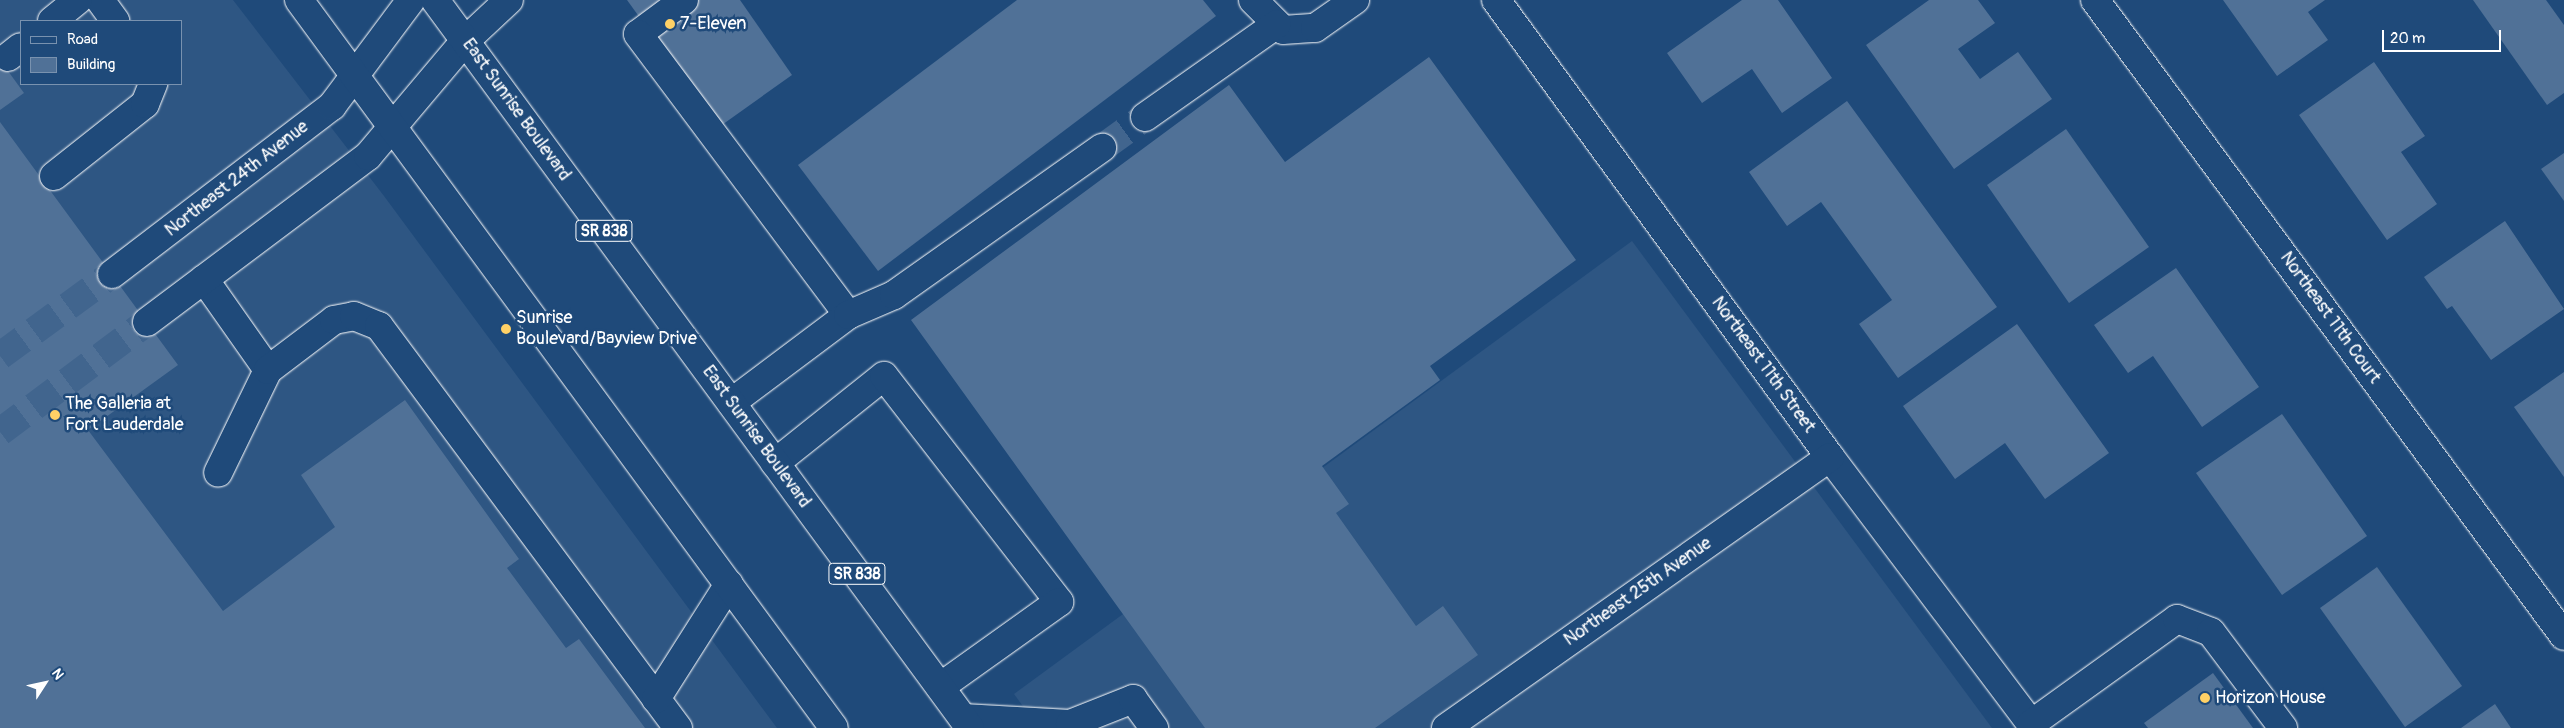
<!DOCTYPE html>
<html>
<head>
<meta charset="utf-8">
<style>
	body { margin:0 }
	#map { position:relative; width:2564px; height:728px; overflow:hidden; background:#1f4a7a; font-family:Pangolin,sans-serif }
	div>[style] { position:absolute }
	.built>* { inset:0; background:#2e5683 }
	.building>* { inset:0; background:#507197 }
	.minor-tunnel>* { height:28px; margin-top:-14px; transform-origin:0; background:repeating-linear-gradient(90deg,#41658e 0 28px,transparent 0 42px) }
	.roads { filter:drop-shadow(0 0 1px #fff) drop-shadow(0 0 1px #fff) }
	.minor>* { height:28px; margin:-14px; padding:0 14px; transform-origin:14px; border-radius:14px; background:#1f4a7a }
	.major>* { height:28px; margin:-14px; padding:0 14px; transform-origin:14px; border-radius:14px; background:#1f4a7a }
	.dots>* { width:14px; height:14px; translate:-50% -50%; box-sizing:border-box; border:2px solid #1f4a7a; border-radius:50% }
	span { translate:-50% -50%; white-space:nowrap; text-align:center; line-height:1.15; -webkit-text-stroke:5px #1f4a7a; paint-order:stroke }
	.shield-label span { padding:1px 4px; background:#1f4a7a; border:1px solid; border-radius:4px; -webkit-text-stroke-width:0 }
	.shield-label { font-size:16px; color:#fff; font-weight:700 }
	.poi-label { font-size:18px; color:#fff }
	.left { translate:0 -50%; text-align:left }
	.street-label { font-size:18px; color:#fff }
	.legend { position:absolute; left:20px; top:20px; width:162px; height:65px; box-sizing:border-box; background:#1f4a7a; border:1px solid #7992af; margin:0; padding:6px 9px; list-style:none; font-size:15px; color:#fff }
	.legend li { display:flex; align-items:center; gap:10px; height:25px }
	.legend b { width:25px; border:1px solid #7992af }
	.north { position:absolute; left:20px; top:658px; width:50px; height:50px; -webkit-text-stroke:4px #1f4a7a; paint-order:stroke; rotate:55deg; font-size:14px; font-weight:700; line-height:20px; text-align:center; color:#fff }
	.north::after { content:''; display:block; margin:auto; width:18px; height:22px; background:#fff; clip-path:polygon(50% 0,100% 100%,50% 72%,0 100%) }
	.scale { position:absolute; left:2382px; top:30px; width:119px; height:22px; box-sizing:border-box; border:2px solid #fff; border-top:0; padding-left:6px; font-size:15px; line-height:18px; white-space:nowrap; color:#fff; -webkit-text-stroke:4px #1f4a7a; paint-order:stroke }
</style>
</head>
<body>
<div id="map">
	<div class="built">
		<i style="clip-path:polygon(evenodd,0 0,233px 0,384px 196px,777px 728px,0 728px,0 0,21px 21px,181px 21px,181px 84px,21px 84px,21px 21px)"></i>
		<i style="clip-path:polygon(1632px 241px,1992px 728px,1039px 728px,1014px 694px)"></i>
	</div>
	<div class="building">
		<i style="clip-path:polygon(627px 0,740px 0,792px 75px,719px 127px)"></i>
		<i style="clip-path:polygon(1017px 0,1203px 0,1216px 16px,878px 271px,798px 165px)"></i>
		<i style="clip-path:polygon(1742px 0,1778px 0,1832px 78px,1782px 113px,1752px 69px,1702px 103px,1667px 53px)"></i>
		<i style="clip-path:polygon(1929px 0,1978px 0,1995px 23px,1958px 49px,1980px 79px,2018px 52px,2052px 99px,1954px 169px,1866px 45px)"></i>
		<i style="clip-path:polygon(2223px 0,2325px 0,2308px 12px,2328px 40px,2277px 76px)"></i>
		<i style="clip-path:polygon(2473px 0,2546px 0,2564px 25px,2564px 93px,2547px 105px)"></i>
		<i style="clip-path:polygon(1429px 57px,1576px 260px,1430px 366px,1440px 380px,1322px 466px,1349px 504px,1336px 513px,1416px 626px,1443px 606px,1478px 655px,1375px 728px,1205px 728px,911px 320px,1229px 85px,1285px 162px)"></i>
		<i style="clip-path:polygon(0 60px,24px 93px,0 110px)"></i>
		<i style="clip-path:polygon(2374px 62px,2425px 136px,2401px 152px,2437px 204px,2387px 240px,2299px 115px)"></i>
		<i style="clip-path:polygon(1847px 101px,1997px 307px,1898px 378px,1859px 324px,1892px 300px,1821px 202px,1787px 226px,1749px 172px)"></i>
		<i style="clip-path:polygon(0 122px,178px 365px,88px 430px,223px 611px,335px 527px,301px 475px,405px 400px,519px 559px,507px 568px,566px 648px,579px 639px,645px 728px,0 728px)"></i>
		<i style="clip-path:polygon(2066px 129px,2149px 247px,2069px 303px,1987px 185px)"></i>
		<i style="clip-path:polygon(2564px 153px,2564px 201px,2541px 169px)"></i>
		<i style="clip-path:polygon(2505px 221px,2564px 309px,2491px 360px,2452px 306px,2447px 309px,2424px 277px)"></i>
		<i style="clip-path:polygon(2176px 268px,2259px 387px,2202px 427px,2153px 356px,2128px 373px,2094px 325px)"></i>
		<i style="clip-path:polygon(2017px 324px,2109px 453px,2045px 499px,2005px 443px,1955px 479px,1903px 406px)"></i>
		<i style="clip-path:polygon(2564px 372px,2564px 477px,2514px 407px)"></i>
		<i style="clip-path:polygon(2282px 414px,2367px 536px,2282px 595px,2196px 473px)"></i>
		<i style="clip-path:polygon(2377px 567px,2462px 686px,2405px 727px,2320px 608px)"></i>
		<i style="clip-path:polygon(2213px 673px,2253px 728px,2148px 728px,2144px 723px)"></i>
		<i style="clip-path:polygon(2495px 704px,2511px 728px,2461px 728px)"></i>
	</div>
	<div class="minor-tunnel">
		<i style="left:1102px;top:148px;width:53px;rotate:-35.8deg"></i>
		<i style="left:0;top:356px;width:139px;rotate:-36.2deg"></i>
		<i style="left:0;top:432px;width:184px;rotate:-36.8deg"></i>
	</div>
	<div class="roads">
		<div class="minor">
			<i style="left:100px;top:0;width:26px;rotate:54deg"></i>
			<i style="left:684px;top:0;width:57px;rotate:143.5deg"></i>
			<i style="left:638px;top:34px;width:351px;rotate:53.2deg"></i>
			<i style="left:848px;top:315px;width:146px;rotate:143.1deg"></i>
			<i style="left:1253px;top:0;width:42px;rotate:45deg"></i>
			<i style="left:1283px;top:30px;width:32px;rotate:-4deg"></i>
			<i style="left:1315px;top:28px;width:49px;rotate:-35deg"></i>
			<i style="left:1496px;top:0;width:566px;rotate:53.84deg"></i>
			<i style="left:1830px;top:457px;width:339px;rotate:53deg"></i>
			<i style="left:2095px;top:0;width:790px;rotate:53.59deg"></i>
			<i style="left:52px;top:21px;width:33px;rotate:-39deg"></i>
			<i style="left:8px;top:57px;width:16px;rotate:-38deg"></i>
			<i style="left:1145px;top:117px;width:161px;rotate:-35.2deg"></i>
			<i style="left:54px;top:176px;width:116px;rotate:-38.4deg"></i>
			<i style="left:145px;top:104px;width:22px;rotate:-68deg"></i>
			<i style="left:112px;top:274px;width:277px;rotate:-37.4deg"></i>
			<i style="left:332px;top:106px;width:132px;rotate:-53.3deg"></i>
			<i style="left:204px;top:279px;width:111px;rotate:54.9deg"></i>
			<i style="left:268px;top:370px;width:114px;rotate:115.9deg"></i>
			<i style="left:848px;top:315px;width:50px;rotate:-23.5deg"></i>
			<i style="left:894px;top:295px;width:255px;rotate:-35.3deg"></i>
			<i style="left:147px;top:322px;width:276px;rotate:-36.9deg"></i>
			<i style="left:368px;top:156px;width:150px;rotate:-49.9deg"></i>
			<i style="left:465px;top:41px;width:60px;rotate:-43deg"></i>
			<i style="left:268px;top:370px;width:83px;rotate:-37.1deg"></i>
			<i style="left:334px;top:320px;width:20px;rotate:-11deg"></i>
			<i style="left:354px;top:316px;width:27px;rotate:22deg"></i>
			<i style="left:379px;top:326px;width:501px;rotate:53.36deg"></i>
			<i style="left:775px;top:463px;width:139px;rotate:-38.6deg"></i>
			<i style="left:884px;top:376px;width:286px;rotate:52.2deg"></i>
			<i style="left:1059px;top:602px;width:146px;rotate:144.5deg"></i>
			<i style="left:656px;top:699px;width:136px;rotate:-57.6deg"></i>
			<i style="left:963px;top:718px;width:107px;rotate:3.2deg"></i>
			<i style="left:1070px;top:724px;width:68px;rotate:-21.6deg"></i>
			<i style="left:1133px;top:699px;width:36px;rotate:54deg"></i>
			<i style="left:2031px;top:724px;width:180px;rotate:-35.7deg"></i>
			<i style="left:2177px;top:619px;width:36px;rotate:21deg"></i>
			<i style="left:2211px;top:632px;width:120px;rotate:53.1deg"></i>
			<i style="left:1446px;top:728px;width:470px;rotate:-35.2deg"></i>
		</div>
		<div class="major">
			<i style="left:299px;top:0;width:903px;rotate:53.69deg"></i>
			<i style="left:435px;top:0;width:903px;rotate:53.69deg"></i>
		</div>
	</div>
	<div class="dots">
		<i style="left:670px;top:24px;background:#ffd166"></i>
		<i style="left:506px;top:329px;background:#ffd166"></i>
		<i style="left:55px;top:415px;background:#ffd166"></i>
		<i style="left:2205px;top:698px;background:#ffd166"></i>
	</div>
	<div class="shield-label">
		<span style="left:604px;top:231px">SR 838</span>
		<span style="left:857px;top:574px">SR 838</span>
	</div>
	<div class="poi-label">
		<span class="left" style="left:680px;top:24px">7-Eleven</span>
		<span class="left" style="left:516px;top:329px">Sunrise<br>Boulevard/Bayview Drive</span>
		<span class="left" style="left:65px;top:415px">The Galleria at<br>Fort Lauderdale</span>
		<span class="left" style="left:2215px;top:698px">Horizon House</span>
	</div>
	<div class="street-label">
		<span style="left:516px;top:110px;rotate:54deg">East Sunrise Boulevard</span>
		<span style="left:237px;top:179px;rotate:-38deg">Northeast 24th Avenue</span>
		<span style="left:2330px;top:318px;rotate:54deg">Northeast 11th Court</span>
		<span style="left:1763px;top:365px;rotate:54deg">Northeast 11th Street</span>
		<span style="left:756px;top:437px;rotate:54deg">East Sunrise Boulevard</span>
		<span style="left:1638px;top:592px;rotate:-35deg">Northeast 25th Avenue</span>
	</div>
	<ul class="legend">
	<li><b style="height:6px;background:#1f4a7a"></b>Road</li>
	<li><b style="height:14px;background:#507197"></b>Building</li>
	</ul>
	<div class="north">N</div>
	<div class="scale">20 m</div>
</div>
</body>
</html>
